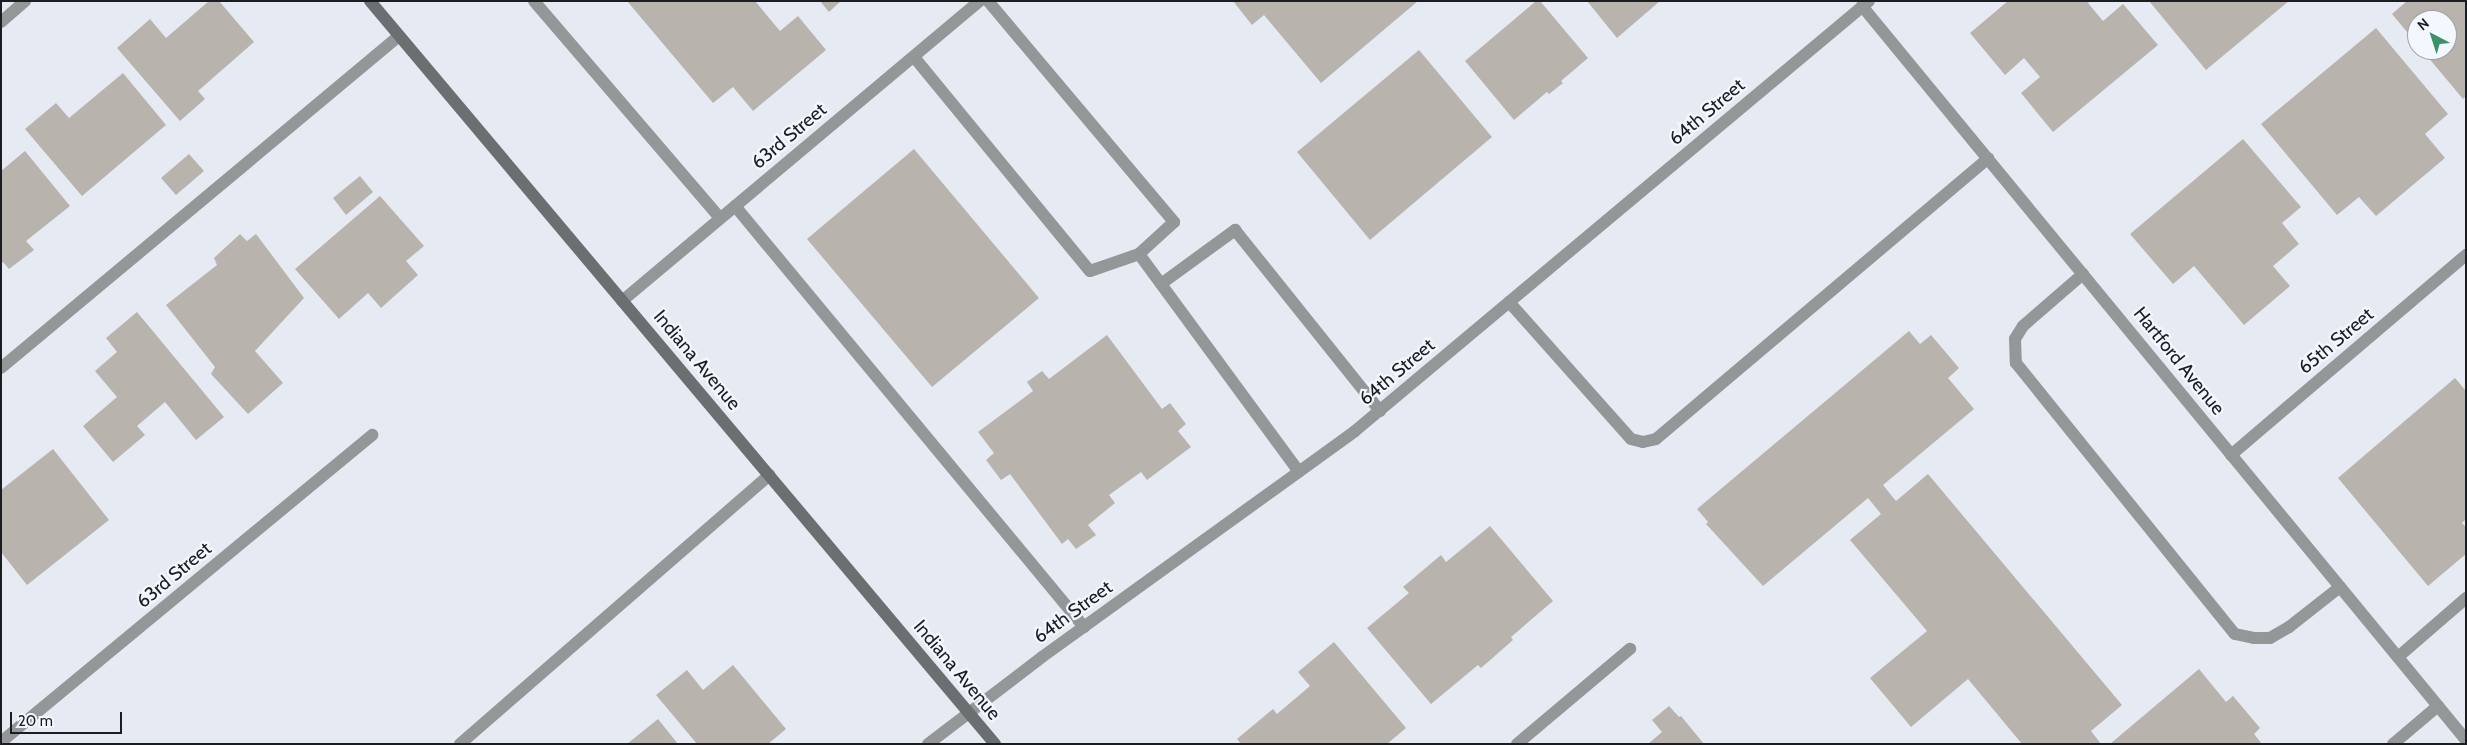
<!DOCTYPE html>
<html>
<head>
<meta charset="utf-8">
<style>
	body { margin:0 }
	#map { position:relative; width:2467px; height:745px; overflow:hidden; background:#e6eaf2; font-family:Cabin,sans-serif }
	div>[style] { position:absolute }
	.building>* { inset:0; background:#b8b4ad }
	.lane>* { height:12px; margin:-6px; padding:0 6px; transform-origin:6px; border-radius:6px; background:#939798 }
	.street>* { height:12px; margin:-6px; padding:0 6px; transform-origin:6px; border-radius:6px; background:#939798 }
	.secondary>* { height:12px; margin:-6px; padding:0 6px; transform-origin:6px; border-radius:6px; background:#6a7071 }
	span { translate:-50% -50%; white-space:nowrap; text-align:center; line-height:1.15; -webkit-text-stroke:4.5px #f3f8ff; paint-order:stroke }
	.street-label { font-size:19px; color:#1b1d20 }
	.frame { position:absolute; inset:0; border:2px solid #1b1d20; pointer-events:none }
	.north { position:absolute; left:2407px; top:10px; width:50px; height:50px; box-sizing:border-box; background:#f3f8ff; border:1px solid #9da0a6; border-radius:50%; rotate:320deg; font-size:14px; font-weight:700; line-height:20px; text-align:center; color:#1b1d20 }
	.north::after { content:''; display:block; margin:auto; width:18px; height:22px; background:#3c9266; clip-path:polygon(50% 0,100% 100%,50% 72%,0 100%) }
	.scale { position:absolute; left:10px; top:712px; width:112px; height:22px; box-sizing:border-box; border:2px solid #1b1d20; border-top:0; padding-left:6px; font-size:15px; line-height:18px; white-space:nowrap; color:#1b1d20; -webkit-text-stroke:4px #f3f8ff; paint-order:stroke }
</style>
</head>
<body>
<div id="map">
	<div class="building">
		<i style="clip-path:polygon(209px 1px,219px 1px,254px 42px,198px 91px,205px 99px,180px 121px,117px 48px,150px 19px,166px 38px)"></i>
		<i style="clip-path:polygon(627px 1px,755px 1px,780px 31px,798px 16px,826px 50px,753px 111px,733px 87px,713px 103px)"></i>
		<i style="clip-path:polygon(820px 1px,841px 1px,829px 12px)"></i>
		<i style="clip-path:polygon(1233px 1px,1418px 1px,1321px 83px,1264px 15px,1252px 25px)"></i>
		<i style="clip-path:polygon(1536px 1px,1540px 1px,1588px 58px,1561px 81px,1563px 83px,1549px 94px,1547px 92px,1514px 120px,1465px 61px)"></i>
		<i style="clip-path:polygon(1587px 1px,1660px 1px,1617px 38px)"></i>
		<i style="clip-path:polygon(2008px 1px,2090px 1px,2088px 3px,2103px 21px,2123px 4px,2158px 45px,2053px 132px,2021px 93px,2040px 77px,2024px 58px,2005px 75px,1970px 33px)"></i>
		<i style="clip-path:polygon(2149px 1px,2289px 1px,2206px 70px)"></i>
		<i style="clip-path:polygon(2407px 1px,2466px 1px,2466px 96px,2463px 99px,2422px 50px,2447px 50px,2447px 20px,2417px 20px,2417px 44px,2392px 14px)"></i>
		<i style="clip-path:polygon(2376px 28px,2448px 114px,2425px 134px,2445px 158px,2376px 216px,2359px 197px,2337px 215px,2261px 124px)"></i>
		<i style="clip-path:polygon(1419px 50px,1492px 137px,1370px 240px,1297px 152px)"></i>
		<i style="clip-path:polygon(123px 73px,166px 125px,82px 196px,25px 129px,56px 103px,69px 118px)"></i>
		<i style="clip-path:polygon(2243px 139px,2301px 207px,2282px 223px,2299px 244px,2273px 266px,2290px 286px,2244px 325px,2194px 266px,2173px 284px,2130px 234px)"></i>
		<i style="clip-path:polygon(914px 149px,1039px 298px,932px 387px,807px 239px)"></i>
		<i style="clip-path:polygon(25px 151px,70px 206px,26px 241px,34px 250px,9px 269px,3px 262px,1px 264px,1px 171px)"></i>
		<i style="clip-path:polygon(189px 154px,204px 171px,176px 195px,161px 178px)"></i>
		<i style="clip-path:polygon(360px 176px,373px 192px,346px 215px,333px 198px)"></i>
		<i style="clip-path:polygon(380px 196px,424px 246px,406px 261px,418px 275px,381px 308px,368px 293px,339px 319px,295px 269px)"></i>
		<i style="clip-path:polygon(240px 234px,247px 241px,256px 234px,304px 298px,255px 351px,283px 383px,248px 414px,211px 374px,215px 367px,166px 305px,217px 265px,214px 258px)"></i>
		<i style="clip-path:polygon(137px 312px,224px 417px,196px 440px,165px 402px,137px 426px,145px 435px,113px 462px,83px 426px,117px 397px,95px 371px,117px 352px,106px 338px)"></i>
		<i style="clip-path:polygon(1909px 331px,1920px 344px,1931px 335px,1959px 368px,1948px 378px,1974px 409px,1883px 485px,1896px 501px,1928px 474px,2122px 705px,2091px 731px,2101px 744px,2022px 744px,1968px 679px,1911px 727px,1870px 678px,1927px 631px,1850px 540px,1881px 514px,1868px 498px,1763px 586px,1706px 524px,1708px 522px,1697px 509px)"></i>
		<i style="clip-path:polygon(1107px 335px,1162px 409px,1170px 403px,1186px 424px,1178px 431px,1191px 447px,1147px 480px,1141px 472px,1109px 495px,1115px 503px,1088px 525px,1096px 535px,1076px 549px,1068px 539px,1062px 544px,1010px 474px,1001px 480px,986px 460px,994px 453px,978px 432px,1033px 391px,1027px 382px,1042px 371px,1049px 379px)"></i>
		<i style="clip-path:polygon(2455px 378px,2466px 391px,2466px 519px,2462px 523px,2466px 527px,2466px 554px,2428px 586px,2338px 478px)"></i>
		<i style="clip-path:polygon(53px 449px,109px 520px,27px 585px,1px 552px,1px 490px)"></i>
		<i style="clip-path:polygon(1490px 526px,1553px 601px,1511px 637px,1513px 640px,1481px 668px,1478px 665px,1431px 704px,1367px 628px,1409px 593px,1403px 587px,1441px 555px,1446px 562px)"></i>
		<i style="clip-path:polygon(1334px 642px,1406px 728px,1387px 744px,1241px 744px,1237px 739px,1273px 709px,1277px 714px,1310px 686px,1298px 672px)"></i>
		<i style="clip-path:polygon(733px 665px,786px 729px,768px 744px,697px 744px,656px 695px,687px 670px,703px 690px)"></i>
		<i style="clip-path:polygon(2199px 669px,2226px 702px,2233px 696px,2260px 728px,2254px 734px,2262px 744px,2110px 744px)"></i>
		<i style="clip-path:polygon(1669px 706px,1679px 717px,1681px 716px,1704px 744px,1648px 744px,1662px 732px,1652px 720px)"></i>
		<i style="clip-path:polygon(658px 719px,678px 744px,627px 744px)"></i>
	</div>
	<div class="lane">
		<i style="left:534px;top:1px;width:286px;rotate:49.4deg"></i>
		<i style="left:988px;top:1px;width:289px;rotate:49.9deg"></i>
		<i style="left:1174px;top:222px;width:47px;rotate:137.6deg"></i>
		<i style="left:914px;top:57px;width:277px;rotate:50.6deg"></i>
		<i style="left:1090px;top:271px;width:52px;rotate:-19.1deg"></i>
		<i style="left:1139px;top:254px;width:270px;rotate:53.7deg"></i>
		<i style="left:735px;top:206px;width:547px;rotate:50.34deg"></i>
		<i style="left:2083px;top:274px;width:79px;rotate:139.1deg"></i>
		<i style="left:2023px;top:326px;width:15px;rotate:122deg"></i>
		<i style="left:2015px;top:339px;width:24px;rotate:88deg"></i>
		<i style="left:2016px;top:363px;width:348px;rotate:51.1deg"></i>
		<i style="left:2235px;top:634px;width:19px;rotate:12deg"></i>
		<i style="left:2254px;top:638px;width:16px"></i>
		<i style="left:2270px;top:638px;width:22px;rotate:-30deg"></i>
		<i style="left:2289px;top:627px;width:65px;rotate:-38.1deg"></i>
		<i style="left:1161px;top:284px;width:92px;rotate:-36.1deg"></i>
		<i style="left:1235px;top:230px;width:232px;rotate:51.3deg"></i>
		<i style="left:1509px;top:302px;width:183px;rotate:48.3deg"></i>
		<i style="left:1631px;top:439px;width:12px;rotate:14deg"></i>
		<i style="left:1643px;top:442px;width:13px;rotate:-13deg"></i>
		<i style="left:1656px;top:439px;width:435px;rotate:-40.2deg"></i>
		<i style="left:1px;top:368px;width:518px;rotate:-39.83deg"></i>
		<i style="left:2398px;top:657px;width:90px;rotate:-40.9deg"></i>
		<i style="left:460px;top:744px;width:410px;rotate:-41deg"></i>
		<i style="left:1517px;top:744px;width:148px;rotate:-40.1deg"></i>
		<i style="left:2393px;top:744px;width:59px;rotate:-40.2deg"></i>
	</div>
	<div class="street">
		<i style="left:1862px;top:6px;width:951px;rotate:50.55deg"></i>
		<i style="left:1px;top:22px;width:32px;rotate:-41deg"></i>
		<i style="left:622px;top:301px;width:467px;rotate:-40deg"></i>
		<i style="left:2231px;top:455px;width:309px;rotate:-40.4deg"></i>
		<i style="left:1px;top:742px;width:482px;rotate:-39.6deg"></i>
		<i style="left:928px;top:744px;width:143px;rotate:-37.3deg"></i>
		<i style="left:1042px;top:657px;width:386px;rotate:-35.8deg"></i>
		<i style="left:1355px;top:431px;width:670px;rotate:-39.92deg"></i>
	</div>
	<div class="secondary">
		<i style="left:370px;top:1px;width:971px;rotate:49.93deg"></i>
	</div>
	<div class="street-label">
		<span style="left:1707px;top:112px;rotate:-40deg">64th Street</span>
		<span style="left:789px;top:136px;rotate:-40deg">63rd Street</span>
		<span style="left:2336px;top:341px;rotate:-40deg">65th Street</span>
		<span style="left:697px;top:360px;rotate:50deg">Indiana Avenue</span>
		<span style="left:2179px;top:361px;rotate:51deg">Hartford Avenue</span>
		<span style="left:1397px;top:372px;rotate:-40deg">64th Street</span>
		<span style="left:174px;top:575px;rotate:-40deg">63rd Street</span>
		<span style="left:1073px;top:612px;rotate:-36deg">64th Street</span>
		<span style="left:957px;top:670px;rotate:50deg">Indiana Avenue</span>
	</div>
	<div class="frame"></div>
	<div class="north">N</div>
	<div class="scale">20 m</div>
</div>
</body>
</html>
